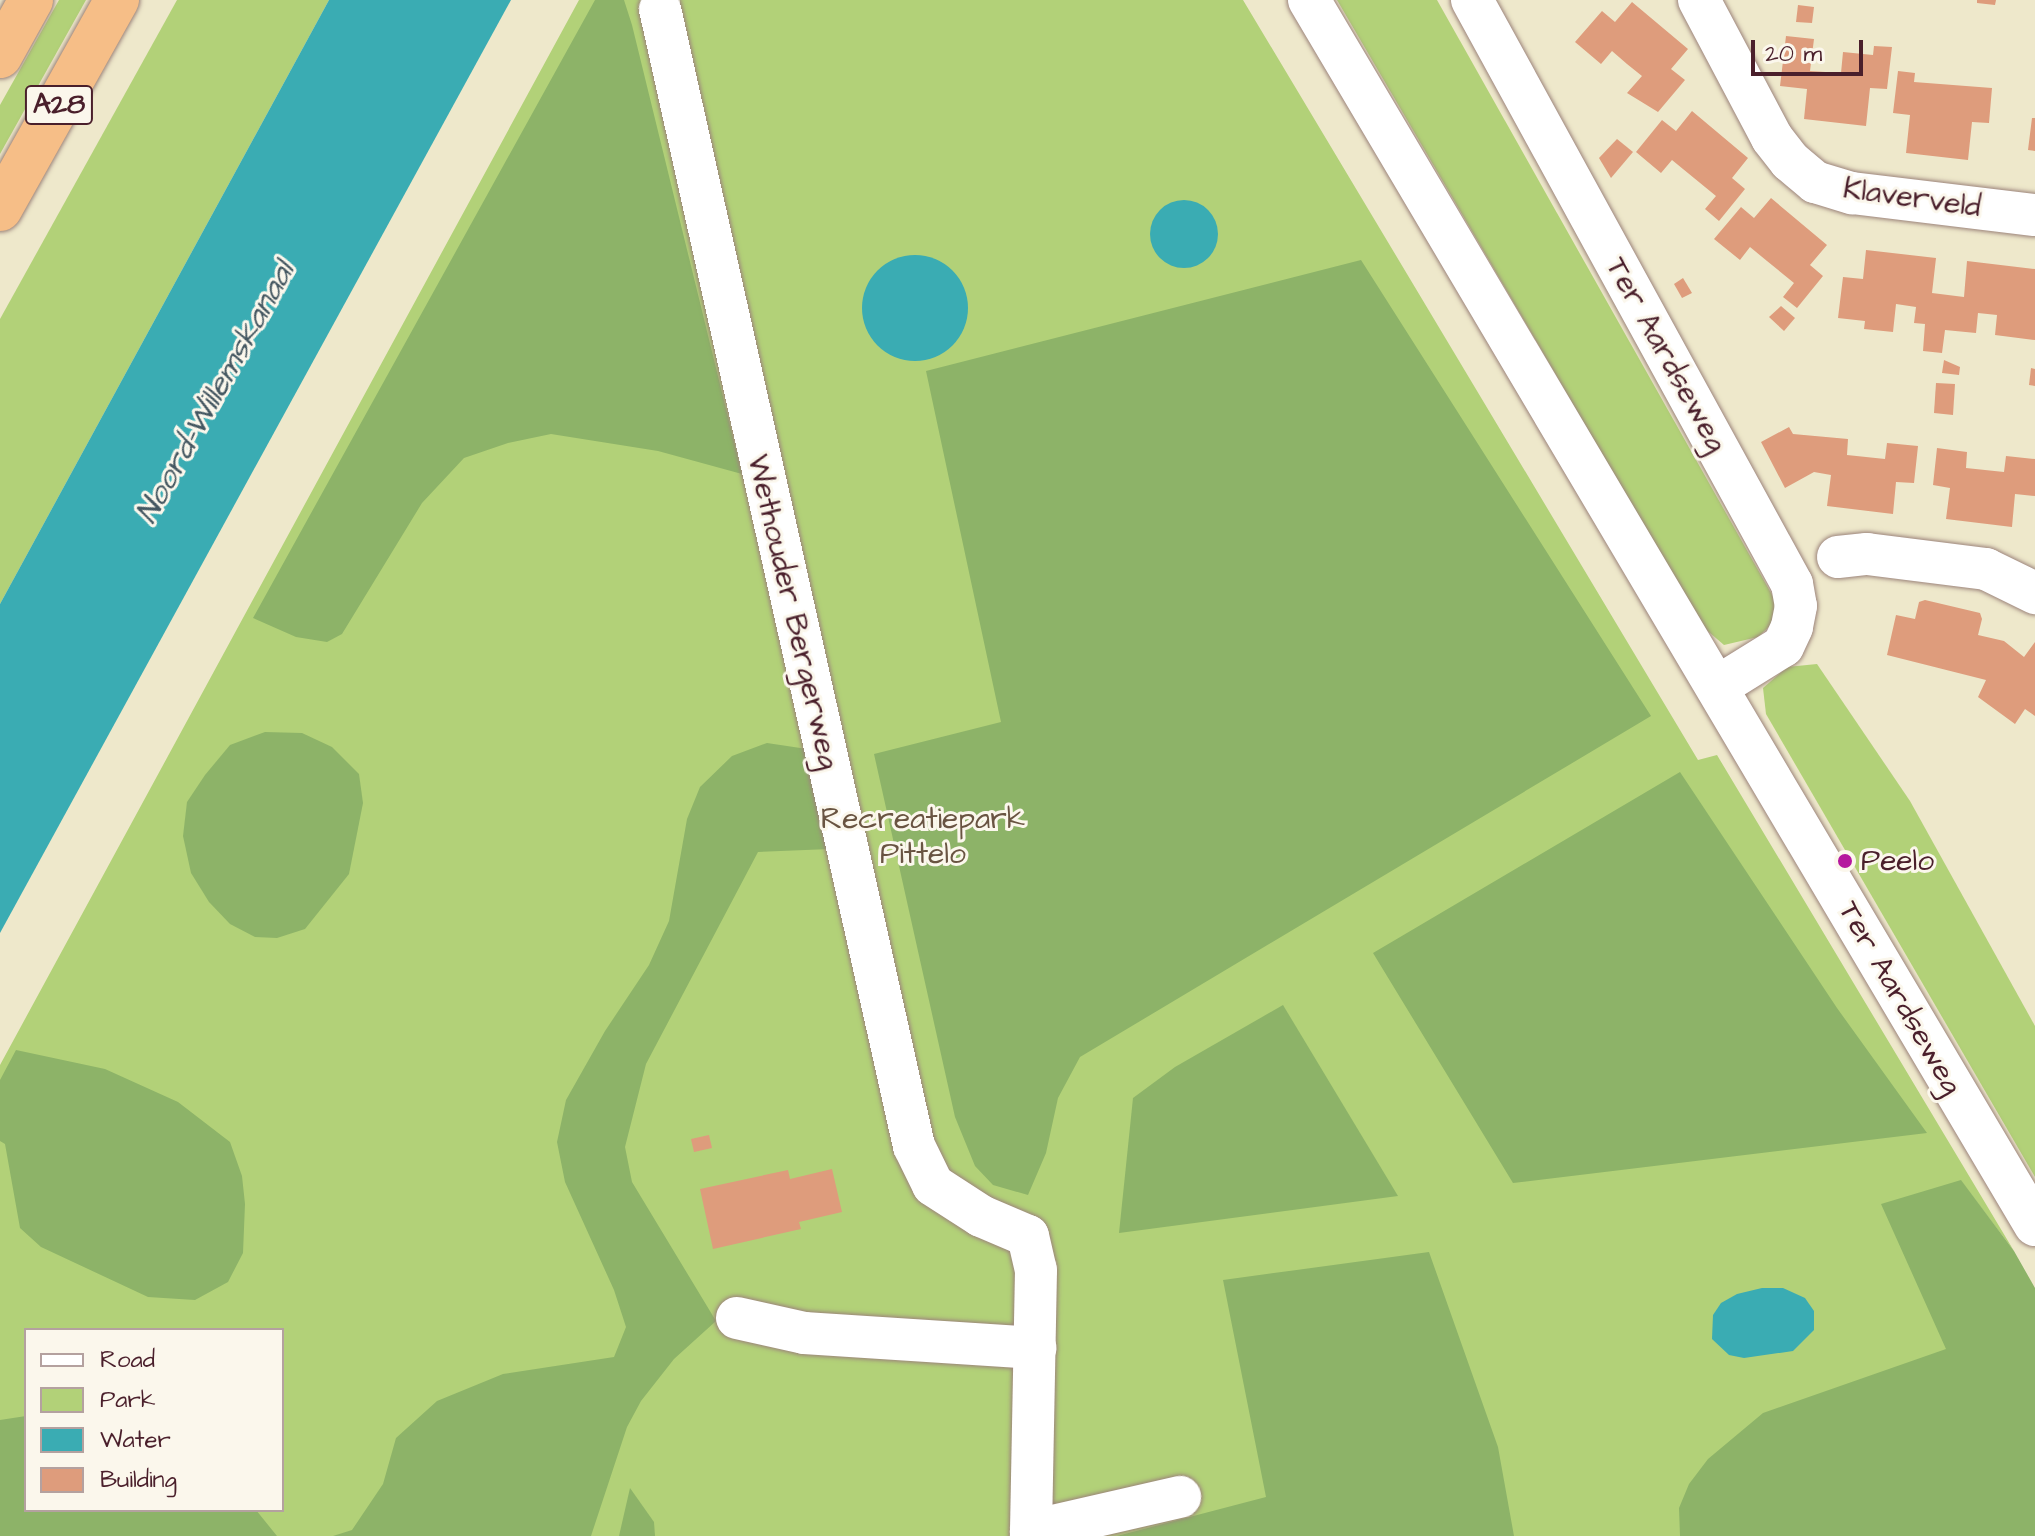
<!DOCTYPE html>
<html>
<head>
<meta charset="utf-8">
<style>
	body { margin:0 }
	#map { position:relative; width:2035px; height:1536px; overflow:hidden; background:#eee8cb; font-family:"Architects Daughter",sans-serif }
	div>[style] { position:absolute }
	.green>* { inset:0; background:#b2d178 }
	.forest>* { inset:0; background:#8db368 }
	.water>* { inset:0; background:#3aacb3 }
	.round { border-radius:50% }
	.building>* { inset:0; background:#de9c7c }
	.roads { filter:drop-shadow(0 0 2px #9c847b) drop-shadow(0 0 2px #9c847b) }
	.minor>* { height:42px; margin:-21px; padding:0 21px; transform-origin:21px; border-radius:21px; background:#fff }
	.highway>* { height:44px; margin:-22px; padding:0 22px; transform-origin:22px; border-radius:22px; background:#f6be87 }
	.dots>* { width:22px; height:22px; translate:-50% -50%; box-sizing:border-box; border:4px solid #fbf7ec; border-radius:50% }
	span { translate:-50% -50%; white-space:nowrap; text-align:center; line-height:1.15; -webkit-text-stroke:6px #fbf7ec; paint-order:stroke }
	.shield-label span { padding:2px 6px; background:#fbf7ec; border:2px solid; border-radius:6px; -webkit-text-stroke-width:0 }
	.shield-label { font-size:28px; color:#4a1f2b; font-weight:700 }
	.street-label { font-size:30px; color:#4a1f2b }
	.park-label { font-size:30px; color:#695442 }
	.poi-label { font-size:30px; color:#4a1f2b }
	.left { translate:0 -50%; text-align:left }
	.water-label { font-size:32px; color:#445761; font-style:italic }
	.legend { position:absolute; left:24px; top:1328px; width:260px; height:184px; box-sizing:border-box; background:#fbf7ec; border:2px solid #b4a19f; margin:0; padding:10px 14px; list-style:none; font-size:24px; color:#4a1f2b }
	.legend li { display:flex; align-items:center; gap:16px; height:40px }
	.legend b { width:40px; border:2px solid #b4a19f }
	.scale { position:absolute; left:1751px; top:40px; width:112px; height:36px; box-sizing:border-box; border:4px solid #4a1f2b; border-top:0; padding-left:10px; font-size:24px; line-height:28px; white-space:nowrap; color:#4a1f2b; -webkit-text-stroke:6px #fbf7ec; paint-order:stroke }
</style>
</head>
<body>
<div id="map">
	<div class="green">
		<i style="clip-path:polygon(59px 0,86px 0,0 154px,0 105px)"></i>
		<i style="clip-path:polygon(177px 0,329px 0,0 604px,0 319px)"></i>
		<i style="clip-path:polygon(evenodd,579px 0,1243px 0,1698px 760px,1717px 755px,2014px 1251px,1961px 1181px,2035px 1536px,0 1536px,0 1065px,579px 0,26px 1330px,282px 1330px,282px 1510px,26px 1510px,26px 1330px)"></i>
		<i style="clip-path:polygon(1337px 0,1437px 0,1775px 600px,1776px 620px,1758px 637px,1724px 645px,1703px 627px)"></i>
		<i style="clip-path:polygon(1817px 664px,1910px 801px,2035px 1026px,2035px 1177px,1766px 714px,1763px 688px,1787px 667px)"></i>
	</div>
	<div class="forest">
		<i style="clip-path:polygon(595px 0,624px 0,632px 25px,742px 474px,658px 451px,551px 434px,508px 443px,464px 458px,422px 503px,342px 634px,327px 642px,296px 637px,253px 618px)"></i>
		<i style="clip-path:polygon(1361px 260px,1651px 716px,1080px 1057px,1058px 1098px,1046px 1153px,1028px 1195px,993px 1185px,975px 1166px,955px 1117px,874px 754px,1001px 722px,926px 371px)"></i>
		<i style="clip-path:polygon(265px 732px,302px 733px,332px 747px,359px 774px,363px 803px,349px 874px,305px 929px,277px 938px,255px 937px,230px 924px,209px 902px,191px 873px,183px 836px,187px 802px,205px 775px,230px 745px)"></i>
		<i style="clip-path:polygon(767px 743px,807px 749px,830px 849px,758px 852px,646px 1064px,625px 1147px,632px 1182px,716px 1321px,674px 1359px,641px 1401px,627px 1427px,591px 1536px,333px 1536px,352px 1530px,383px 1484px,396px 1438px,437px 1401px,503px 1374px,614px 1357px,626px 1327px,614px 1290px,565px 1182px,557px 1142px,566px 1100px,605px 1031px,649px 965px,669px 921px,687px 819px,700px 787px,732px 756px)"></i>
		<i style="clip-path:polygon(1680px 772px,1837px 1008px,1927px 1133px,1513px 1183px,1373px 953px)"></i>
		<i style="clip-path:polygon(1283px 1005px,1398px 1196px,1119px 1233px,1133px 1098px,1175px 1067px)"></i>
		<i style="clip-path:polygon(16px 1050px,105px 1069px,178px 1102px,230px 1142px,242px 1176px,245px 1204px,243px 1253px,228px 1282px,195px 1300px,148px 1297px,41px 1247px,20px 1228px,5px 1144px,0 1141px,0 1080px)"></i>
		<i style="clip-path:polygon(1961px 1180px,2014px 1251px,2035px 1288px,2035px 1536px,1680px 1536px,1679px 1508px,1689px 1484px,1708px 1459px,1763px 1413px,1946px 1349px,1881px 1204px)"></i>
		<i style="clip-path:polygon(1429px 1252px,1498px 1447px,1514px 1536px,1117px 1536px,1266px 1497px,1223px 1280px)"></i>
		<i style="clip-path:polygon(26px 1416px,26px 1510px,256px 1510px,277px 1536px,0 1536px,0 1420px)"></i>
		<i style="clip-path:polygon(630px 1488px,654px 1522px,655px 1536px,619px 1536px)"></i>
	</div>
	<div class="water">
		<i style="clip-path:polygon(329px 0,511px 0,0 933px,0 604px)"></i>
		<i class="round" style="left:1150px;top:200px;width:68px;height:68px"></i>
		<i class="round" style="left:862px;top:255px;width:106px;height:106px"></i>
		<i style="clip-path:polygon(1762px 1288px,1783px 1288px,1805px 1298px,1814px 1311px,1814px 1330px,1793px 1351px,1744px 1358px,1729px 1355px,1712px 1339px,1713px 1315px,1721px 1303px,1737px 1294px)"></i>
	</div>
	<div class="building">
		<i style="clip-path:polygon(1977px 0,1996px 0,1995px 5px,1977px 3px)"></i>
		<i style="clip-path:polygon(1632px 2px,1688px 49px,1671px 69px,1685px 80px,1658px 112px,1627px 93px,1642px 76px,1627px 64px,1612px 51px,1601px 64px,1575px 42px,1602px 11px,1615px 22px)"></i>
		<i style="clip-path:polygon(1798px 5px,1814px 7px,1812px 23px,1796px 22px)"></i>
		<i style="clip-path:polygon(1786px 36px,1814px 39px,1810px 71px,1841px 73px,1843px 52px,1873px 55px,1874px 46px,1892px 47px,1887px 89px,1870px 88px,1866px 126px,1804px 119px,1807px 89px,1780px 86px)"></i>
		<i style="clip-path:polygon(1898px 71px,1915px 73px,1914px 82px,1992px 88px,1989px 123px,1972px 122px,1968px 160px,1906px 153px,1910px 115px,1893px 113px)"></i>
		<i style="clip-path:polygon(1692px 111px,1748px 158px,1732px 178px,1745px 189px,1719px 221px,1705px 209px,1716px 196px,1672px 160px,1661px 173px,1636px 152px,1662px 120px,1676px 131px)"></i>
		<i style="clip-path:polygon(2032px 118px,2035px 118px,2035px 151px,2028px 150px)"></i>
		<i style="clip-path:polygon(1617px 139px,1633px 152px,1611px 178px,1599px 158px)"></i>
		<i style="clip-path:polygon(1771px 198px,1827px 245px,1810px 265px,1823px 276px,1797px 308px,1783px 297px,1794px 283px,1767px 261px,1750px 247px,1740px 260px,1714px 239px,1741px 207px,1754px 218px)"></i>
		<i style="clip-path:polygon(1866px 250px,1936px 258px,1932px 293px,1964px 297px,1967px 261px,2035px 269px,2035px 340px,1995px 335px,1997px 315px,1978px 313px,1976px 333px,1945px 330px,1942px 353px,1923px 351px,1925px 324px,1914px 323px,1916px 307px,1896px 304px,1893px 332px,1864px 329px,1865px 321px,1838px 318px,1843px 277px,1863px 279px)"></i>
		<i style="clip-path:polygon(1683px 278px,1692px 293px,1682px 298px,1674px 284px)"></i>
		<i style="clip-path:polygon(1781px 306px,1795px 318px,1784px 331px,1769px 317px)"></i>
		<i style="clip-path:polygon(1944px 360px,1960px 367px,1959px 375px,1942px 373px)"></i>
		<i style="clip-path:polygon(2031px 368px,2035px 369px,2035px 386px,2029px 385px)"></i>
		<i style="clip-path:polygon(1936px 383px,1955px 384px,1953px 415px,1934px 413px)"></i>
		<i style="clip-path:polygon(1789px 427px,1793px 434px,1848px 439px,1847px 455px,1885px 459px,1887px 443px,1918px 446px,1914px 483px,1896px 482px,1893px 514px,1827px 506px,1831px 475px,1814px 472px,1785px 488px,1761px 442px)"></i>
		<i style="clip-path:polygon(1937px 448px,1967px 452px,1966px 468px,2004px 472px,2006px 456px,2035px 459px,2035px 496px,2015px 494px,2012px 527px,1946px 519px,1950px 488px,1933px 485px)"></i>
		<i style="clip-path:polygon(1925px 600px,1980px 613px,1982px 619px,1978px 635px,2004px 641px,2024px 657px,2035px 642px,2035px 716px,2025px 709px,2015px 724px,1978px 697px,1986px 680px,1887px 655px,1896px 615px,1915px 619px,1919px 602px)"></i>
		<i style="clip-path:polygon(709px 1135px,712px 1148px,694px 1152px,691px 1139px)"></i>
		<i style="clip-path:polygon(832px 1169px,842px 1212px,799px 1222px,801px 1229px,713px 1249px,700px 1189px,788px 1170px,790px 1179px)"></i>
	</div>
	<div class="roads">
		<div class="minor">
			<i style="left:1309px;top:0;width:1424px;rotate:59.35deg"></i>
			<i style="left:1472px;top:0;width:666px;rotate:61.28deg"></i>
			<i style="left:1792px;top:584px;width:22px;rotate:80deg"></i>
			<i style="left:1796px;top:606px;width:21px;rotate:101deg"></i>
			<i style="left:1792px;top:627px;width:21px;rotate:115deg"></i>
			<i style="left:1783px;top:646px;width:78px;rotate:148.2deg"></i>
			<i style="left:1699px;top:0;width:156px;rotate:62.1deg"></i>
			<i style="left:1772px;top:138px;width:29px;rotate:52deg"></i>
			<i style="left:1790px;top:161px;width:33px;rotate:40deg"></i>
			<i style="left:1815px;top:182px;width:39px;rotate:17deg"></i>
			<i style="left:1852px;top:193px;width:184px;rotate:6.9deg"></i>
			<i style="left:660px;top:9px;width:1165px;rotate:77.41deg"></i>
			<i style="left:914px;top:1146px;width:43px;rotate:64deg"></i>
			<i style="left:933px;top:1185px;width:57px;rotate:32.9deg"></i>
			<i style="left:981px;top:1216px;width:51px;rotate:23.1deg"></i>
			<i style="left:1028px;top:1236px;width:35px;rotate:77deg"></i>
			<i style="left:1036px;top:1270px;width:266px;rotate:91.1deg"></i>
			<i style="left:1838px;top:557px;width:29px;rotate:-6deg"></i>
			<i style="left:1867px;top:554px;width:120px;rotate:7.2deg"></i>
			<i style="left:1986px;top:569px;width:55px;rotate:26.1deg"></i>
			<i style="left:737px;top:1318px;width:69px;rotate:12.6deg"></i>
			<i style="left:804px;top:1333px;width:232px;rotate:3.7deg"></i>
			<i style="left:1031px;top:1531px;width:153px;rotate:-12.9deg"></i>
		</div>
		<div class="highway">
			<i style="left:0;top:56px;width:64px;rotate:-61deg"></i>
			<i style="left:0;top:209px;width:240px;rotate:-60.8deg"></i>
		</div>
	</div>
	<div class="dots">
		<i style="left:1845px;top:861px;background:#b5179e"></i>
	</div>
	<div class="shield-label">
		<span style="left:59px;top:105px">A28</span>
	</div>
	<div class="street-label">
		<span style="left:1912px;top:198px;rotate:8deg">Klaverveld</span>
		<span style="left:1666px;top:355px;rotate:61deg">Ter Aardseweg</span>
		<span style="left:793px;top:612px;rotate:77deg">Wethouder Bergerweg</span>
		<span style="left:1900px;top:998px;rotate:60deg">Ter Aardseweg</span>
	</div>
	<div class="park-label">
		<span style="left:923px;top:836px">Recreatiepark<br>Pittelo</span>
	</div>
	<div class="poi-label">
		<span class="left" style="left:1861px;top:861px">Peelo</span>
	</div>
	<div class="water-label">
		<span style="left:216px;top:393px;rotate:-61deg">Noord-Willemskanaal</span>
	</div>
	<ul class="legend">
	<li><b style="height:10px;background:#fff"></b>Road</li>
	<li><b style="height:22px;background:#b2d178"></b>Park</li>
	<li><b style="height:22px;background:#3aacb3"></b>Water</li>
	<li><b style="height:22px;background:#de9c7c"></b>Building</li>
	</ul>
	<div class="scale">20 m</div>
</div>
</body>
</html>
